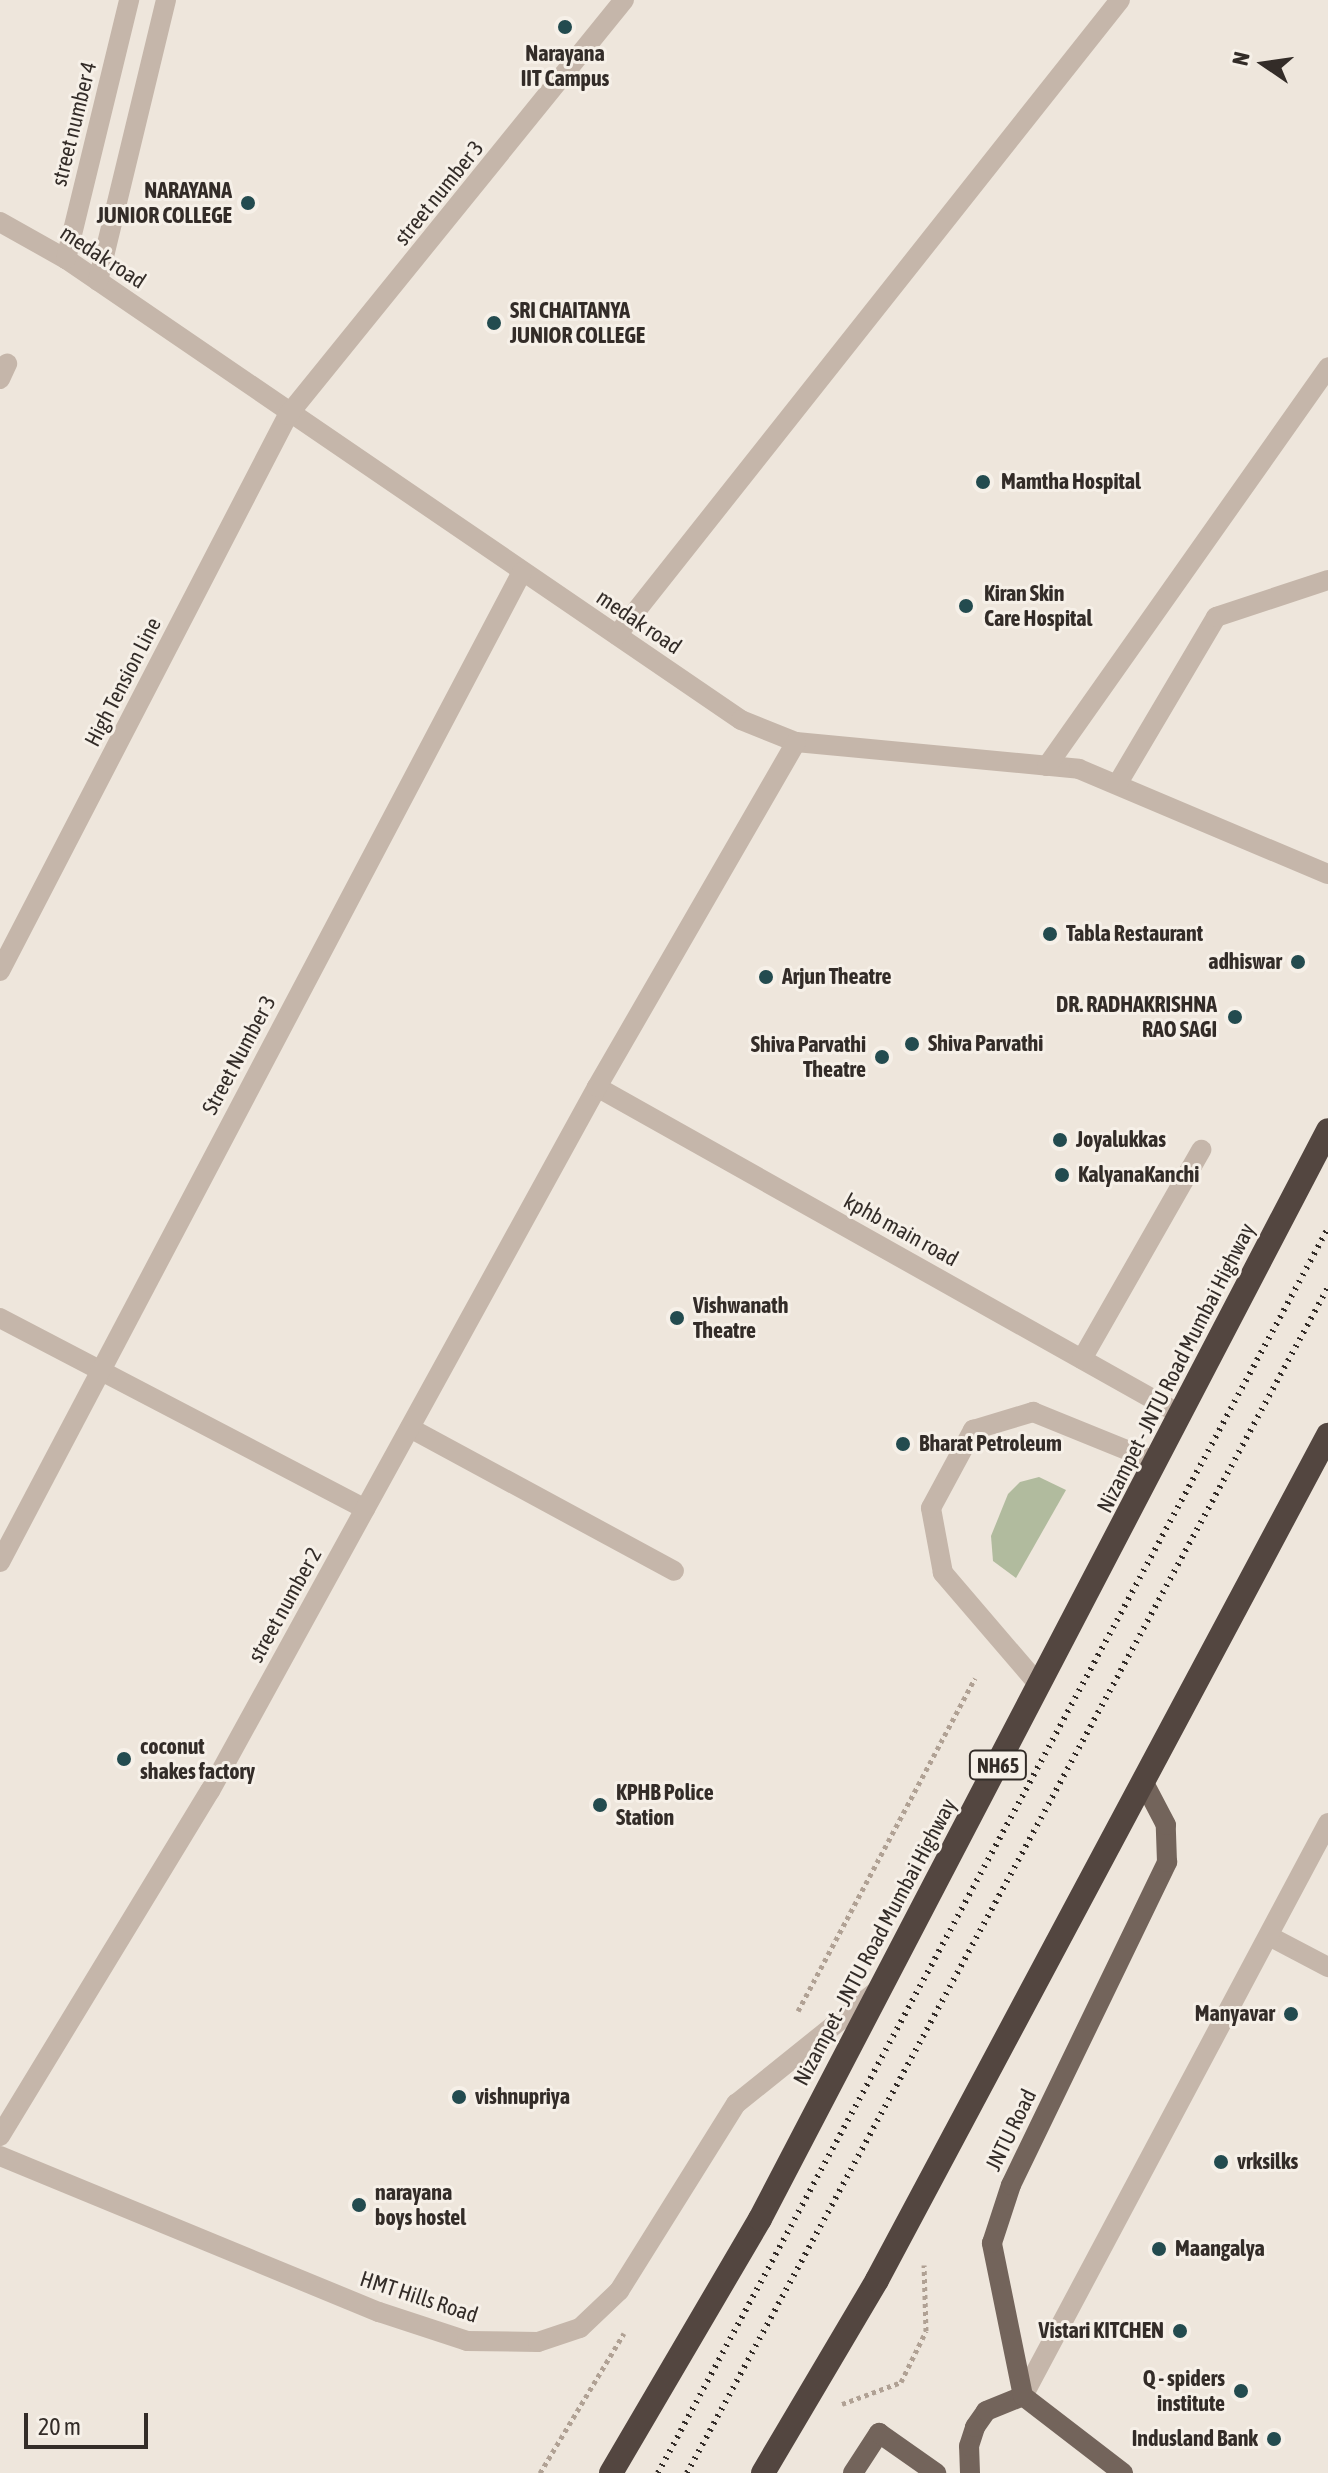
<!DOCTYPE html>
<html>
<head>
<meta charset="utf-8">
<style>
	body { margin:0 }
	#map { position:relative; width:1328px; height:2473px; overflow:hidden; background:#eee6dc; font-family:"Asap Condensed",sans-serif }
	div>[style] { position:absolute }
	.green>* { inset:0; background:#b1bb9e }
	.path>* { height:5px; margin-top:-2.5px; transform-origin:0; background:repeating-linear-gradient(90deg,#b0a194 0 4px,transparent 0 8px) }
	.minor>* { height:20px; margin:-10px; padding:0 10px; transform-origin:10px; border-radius:10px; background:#c5b6aa }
	.major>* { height:20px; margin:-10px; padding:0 10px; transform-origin:10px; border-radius:10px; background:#73645b }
	.highway>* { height:24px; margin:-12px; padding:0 12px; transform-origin:12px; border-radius:12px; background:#534640 }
	.rail>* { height:6px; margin-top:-3px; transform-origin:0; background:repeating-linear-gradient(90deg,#332c28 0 2px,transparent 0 8px) }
	.dots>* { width:22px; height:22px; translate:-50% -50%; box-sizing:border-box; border:4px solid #f6f0e8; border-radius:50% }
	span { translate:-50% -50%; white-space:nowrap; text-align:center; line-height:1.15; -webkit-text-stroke:6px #f6f0e8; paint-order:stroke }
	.shield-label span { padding:2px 6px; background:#f6f0e8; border:2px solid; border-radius:6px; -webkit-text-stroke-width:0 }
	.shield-label { font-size:20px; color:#332c28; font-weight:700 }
	.poi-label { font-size:22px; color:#332c28; font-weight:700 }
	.right { translate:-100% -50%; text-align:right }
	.left { translate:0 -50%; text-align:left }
	.street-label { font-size:22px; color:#332c28 }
	.north { position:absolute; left:1224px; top:24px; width:80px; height:80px; -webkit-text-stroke:6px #f6f0e8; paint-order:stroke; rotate:283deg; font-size:22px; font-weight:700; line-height:32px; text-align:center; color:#332c28 }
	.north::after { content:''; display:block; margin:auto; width:28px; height:36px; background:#332c28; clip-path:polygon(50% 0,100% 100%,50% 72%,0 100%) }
	.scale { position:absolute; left:24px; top:2413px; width:124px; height:36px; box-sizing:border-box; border:4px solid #332c28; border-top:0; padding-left:10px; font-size:24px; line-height:28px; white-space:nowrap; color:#332c28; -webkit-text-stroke:6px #f6f0e8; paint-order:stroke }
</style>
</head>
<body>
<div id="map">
	<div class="green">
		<i style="clip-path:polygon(1039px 1477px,1066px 1490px,1016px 1578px,993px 1561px,991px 1536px,1008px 1494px,1020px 1482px)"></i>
	</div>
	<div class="path">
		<i style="left:798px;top:2011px;width:377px;rotate:-62deg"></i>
		<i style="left:842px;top:2404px;width:63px;rotate:-20.4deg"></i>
		<i style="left:901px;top:2382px;width:57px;rotate:-63.9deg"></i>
		<i style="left:926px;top:2331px;width:66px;rotate:-91.7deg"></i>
		<i style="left:540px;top:2473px;width:163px;rotate:-59deg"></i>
	</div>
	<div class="minor">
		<i style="left:0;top:222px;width:76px;rotate:29.3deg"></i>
		<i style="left:66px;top:259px;width:817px;rotate:34.33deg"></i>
		<i style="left:741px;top:720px;width:59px;rotate:21.8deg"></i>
		<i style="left:796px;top:742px;width:284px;rotate:5.4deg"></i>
		<i style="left:1079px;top:769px;width:270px;rotate:22.9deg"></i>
		<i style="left:66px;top:259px;width:267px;rotate:-76.3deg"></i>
		<i style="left:98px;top:281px;width:289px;rotate:-76.4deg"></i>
		<i style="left:0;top:379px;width:17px;rotate:-65deg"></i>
		<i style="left:617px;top:635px;width:810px;rotate:-51.62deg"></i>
		<i style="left:1047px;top:766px;width:488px;rotate:-54.8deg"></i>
		<i style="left:1118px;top:783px;width:193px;rotate:-59.4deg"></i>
		<i style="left:1216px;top:617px;width:118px;rotate:-18.3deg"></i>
		<i style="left:0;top:971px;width:626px;rotate:-62.62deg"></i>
		<i style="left:288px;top:415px;width:534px;rotate:-51.01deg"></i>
		<i style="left:597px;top:1087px;width:670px;rotate:29.32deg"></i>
		<i style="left:0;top:1318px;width:412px;rotate:27.6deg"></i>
		<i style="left:1082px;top:1359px;width:241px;rotate:-60.3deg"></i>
		<i style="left:410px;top:1428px;width:300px;rotate:28.4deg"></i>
		<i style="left:0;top:1562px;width:1119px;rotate:-62.2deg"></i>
		<i style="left:1039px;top:1685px;width:148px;rotate:-130.6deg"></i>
		<i style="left:943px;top:1573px;width:66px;rotate:-100.5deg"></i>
		<i style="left:931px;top:1508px;width:89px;rotate:-61.7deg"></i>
		<i style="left:973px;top:1430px;width:63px;rotate:-16.7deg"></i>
		<i style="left:1033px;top:1412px;width:133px;rotate:22.1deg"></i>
		<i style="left:1269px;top:1936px;width:67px;rotate:27.7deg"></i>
		<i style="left:0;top:2136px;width:404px;rotate:-58.7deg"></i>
		<i style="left:210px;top:1791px;width:803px;rotate:-61.2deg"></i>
		<i style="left:597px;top:1087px;width:398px;rotate:-60deg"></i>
		<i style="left:0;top:2156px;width:410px;rotate:22.4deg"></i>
		<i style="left:379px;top:2312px;width:93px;rotate:18.2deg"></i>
		<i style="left:467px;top:2341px;width:71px;rotate:0.8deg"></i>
		<i style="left:538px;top:2342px;width:44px;rotate:-18.4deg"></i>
		<i style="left:580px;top:2328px;width:54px;rotate:-43.5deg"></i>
		<i style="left:619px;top:2291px;width:221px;rotate:-58deg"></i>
		<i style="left:736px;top:2104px;width:184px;rotate:-38.8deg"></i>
		<i style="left:1023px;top:2396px;width:649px;rotate:-61.97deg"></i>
	</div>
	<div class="major">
		<i style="left:853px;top:2473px;width:48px;rotate:-57deg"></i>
		<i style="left:879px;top:2433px;width:70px;rotate:35.1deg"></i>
		<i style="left:970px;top:2473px;width:27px;rotate:-92deg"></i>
		<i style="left:969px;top:2446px;width:20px;rotate:-72deg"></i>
		<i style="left:975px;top:2427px;width:19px;rotate:-55deg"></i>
		<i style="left:986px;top:2411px;width:40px;rotate:-22deg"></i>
		<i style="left:1123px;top:2473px;width:126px;rotate:-142.4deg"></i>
		<i style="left:1023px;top:2396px;width:156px;rotate:-101.5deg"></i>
		<i style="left:992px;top:2243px;width:61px;rotate:-71.9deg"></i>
		<i style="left:1011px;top:2185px;width:359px;rotate:-64.2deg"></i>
		<i style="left:1167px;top:1862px;width:37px;rotate:-92deg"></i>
		<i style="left:1166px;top:1825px;width:47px;rotate:-117.6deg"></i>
	</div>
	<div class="highway">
		<i style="left:611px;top:2473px;width:294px;rotate:-59.6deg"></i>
		<i style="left:760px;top:2219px;width:1228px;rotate:-62.45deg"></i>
		<i style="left:763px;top:2473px;width:224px;rotate:-59.4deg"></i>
		<i style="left:877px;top:2280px;width:958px;rotate:-61.91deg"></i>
	</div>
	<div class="rail">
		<i style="left:658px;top:2473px;width:1414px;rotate:-61.71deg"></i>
		<i style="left:687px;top:2473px;width:1348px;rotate:-61.61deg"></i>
	</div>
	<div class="dots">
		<i style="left:565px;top:27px;background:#234b4f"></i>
		<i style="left:248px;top:203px;background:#234b4f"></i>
		<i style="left:494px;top:323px;background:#234b4f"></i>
		<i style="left:983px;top:482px;background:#234b4f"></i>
		<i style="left:966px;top:606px;background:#234b4f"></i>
		<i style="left:1050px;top:934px;background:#234b4f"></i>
		<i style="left:1298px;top:962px;background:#234b4f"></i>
		<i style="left:766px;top:977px;background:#234b4f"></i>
		<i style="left:1235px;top:1017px;background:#234b4f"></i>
		<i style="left:912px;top:1044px;background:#234b4f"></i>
		<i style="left:882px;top:1057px;background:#234b4f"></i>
		<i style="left:1060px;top:1140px;background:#234b4f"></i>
		<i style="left:1062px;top:1175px;background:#234b4f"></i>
		<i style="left:677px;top:1318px;background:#234b4f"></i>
		<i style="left:903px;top:1444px;background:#234b4f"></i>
		<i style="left:124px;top:1759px;background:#234b4f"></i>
		<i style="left:600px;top:1805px;background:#234b4f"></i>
		<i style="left:1291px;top:2014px;background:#234b4f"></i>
		<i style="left:459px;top:2097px;background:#234b4f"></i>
		<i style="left:1221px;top:2162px;background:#234b4f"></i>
		<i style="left:359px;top:2205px;background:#234b4f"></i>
		<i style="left:1159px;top:2249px;background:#234b4f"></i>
		<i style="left:1180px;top:2331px;background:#234b4f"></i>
		<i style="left:1241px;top:2391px;background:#234b4f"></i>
		<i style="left:1274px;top:2439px;background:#234b4f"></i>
	</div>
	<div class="shield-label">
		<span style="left:998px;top:1765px">NH65</span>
	</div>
	<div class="poi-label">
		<span style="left:565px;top:66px">Narayana<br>IIT Campus</span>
		<span class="right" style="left:232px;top:203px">NARAYANA<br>JUNIOR COLLEGE</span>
		<span class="left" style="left:510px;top:323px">SRI CHAITANYA<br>JUNIOR COLLEGE</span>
		<span class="left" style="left:1001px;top:482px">Mamtha Hospital</span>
		<span class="left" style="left:984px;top:606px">Kiran Skin<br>Care Hospital</span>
		<span class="left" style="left:1066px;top:934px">Tabla Restaurant</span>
		<span class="right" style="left:1282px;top:962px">adhiswar</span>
		<span class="left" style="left:782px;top:977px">Arjun Theatre</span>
		<span class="right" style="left:1217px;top:1017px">DR. RADHAKRISHNA<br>RAO SAGI</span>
		<span class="right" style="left:866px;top:1057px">Shiva Parvathi<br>Theatre</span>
		<span class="left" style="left:928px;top:1044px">Shiva Parvathi</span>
		<span class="left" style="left:1076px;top:1140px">Joyalukkas</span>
		<span class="left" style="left:1078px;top:1175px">KalyanaKanchi</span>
		<span class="left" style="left:693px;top:1318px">Vishwanath<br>Theatre</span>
		<span class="left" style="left:919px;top:1444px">Bharat Petroleum</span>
		<span class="left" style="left:140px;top:1759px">coconut<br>shakes factory</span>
		<span class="left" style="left:616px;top:1805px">KPHB Police<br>Station</span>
		<span class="right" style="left:1275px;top:2014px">Manyavar</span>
		<span class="left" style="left:475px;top:2097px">vishnupriya</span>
		<span class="left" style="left:1237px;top:2162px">vrksilks</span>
		<span class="left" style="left:375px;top:2205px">narayana<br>boys hostel</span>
		<span class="left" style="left:1175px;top:2249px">Maangalya</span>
		<span class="right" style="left:1164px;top:2331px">Vistari KITCHEN</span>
		<span class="right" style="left:1225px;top:2391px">Q - spiders<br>institute</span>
		<span class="right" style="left:1258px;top:2439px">Indusland Bank</span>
	</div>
	<div class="street-label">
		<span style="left:74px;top:124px;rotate:-76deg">street number 4</span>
		<span style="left:439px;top:193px;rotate:-51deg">street number 3</span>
		<span style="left:103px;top:257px;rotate:33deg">medak road</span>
		<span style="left:639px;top:622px;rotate:34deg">medak road</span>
		<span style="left:123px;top:682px;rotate:-63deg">High Tension Line</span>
		<span style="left:239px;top:1055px;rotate:-62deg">Street Number 3</span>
		<span style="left:901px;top:1230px;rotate:29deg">kphb main road</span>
		<span style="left:1176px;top:1368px;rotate:-63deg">Nizampet - JNTU Road Mumbai Highway</span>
		<span style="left:285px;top:1605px;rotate:-61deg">street number 2</span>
		<span style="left:875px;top:1942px;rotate:-62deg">Nizampet - JNTU Road Mumbai Highway</span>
		<span style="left:1011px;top:2130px;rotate:-64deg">JNTU Road</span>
		<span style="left:419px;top:2297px;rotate:18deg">HMT Hills Road</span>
	</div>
	<div class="north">N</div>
	<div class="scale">20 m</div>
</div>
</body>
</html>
